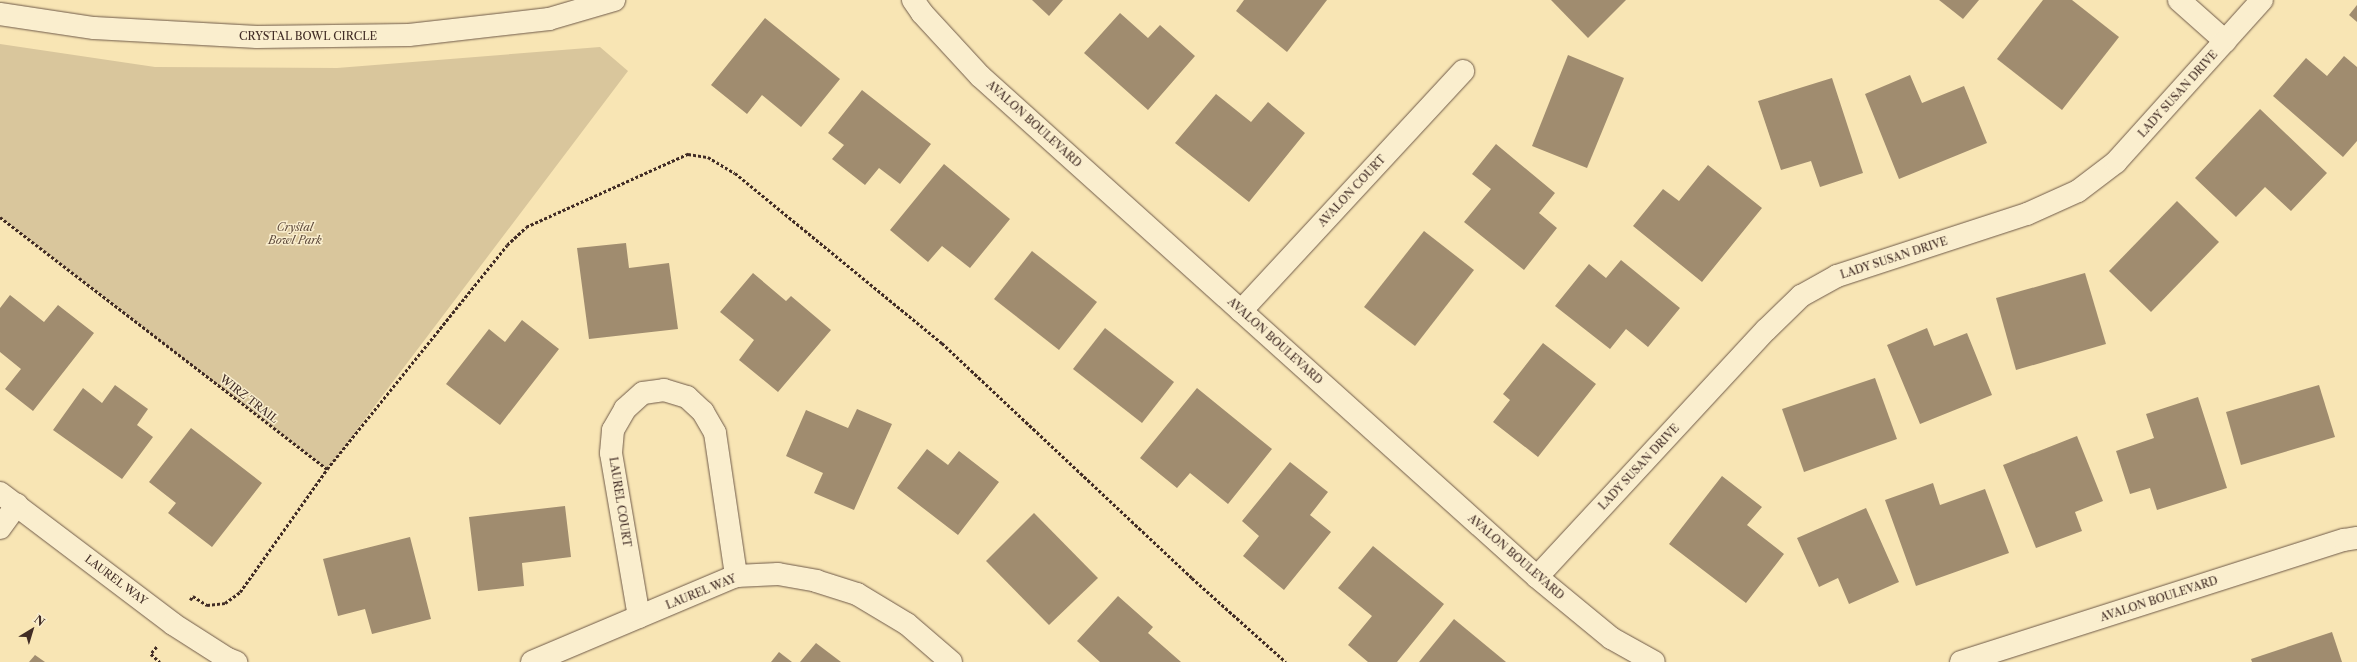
<!DOCTYPE html>
<html>
<head>
<meta charset="utf-8">
<style>
	body { margin:0 }
	#map { position:relative; width:2357px; height:662px; overflow:hidden; background:#f8e5b4; font-family:"Libre Caslon Text",serif }
	div>[style] { position:absolute }
	.green>* { inset:0; background:#d9c69c }
	.building>* { inset:0; background:#a08c6f }
	.path>* { height:2.5px; margin-top:-1.25px; transform-origin:0; background:repeating-linear-gradient(90deg,#412c25 0 3px,transparent 0 5px) }
	.roads { filter:drop-shadow(0 0 1px #6f5a49) drop-shadow(0 0 1px #6f5a49) }
	.minor>* { height:22px; margin:-11px; padding:0 11px; transform-origin:11px; border-radius:11px; background:#faeece }
	span { translate:-50% -50%; white-space:nowrap; text-align:center; line-height:1.15; -webkit-text-stroke:3px #faeece; paint-order:stroke }
	.street-label { font-size:11px; color:#412c25 }
	.park-label { font-size:11px; color:#5f4b3d; font-style:italic }
	.north { position:absolute; left:12px; top:610px; width:40px; height:40px; -webkit-text-stroke:3px #faeece; paint-order:stroke; rotate:38deg; font-size:11px; font-weight:700; line-height:16px; text-align:center; color:#412c25 }
	.north::after { content:''; display:block; margin:auto; width:14px; height:18px; background:#412c25; clip-path:polygon(50% 0,100% 100%,50% 72%,0 100%) }
</style>
</head>
<body>
<div id="map">
	<div class="green">
		<i style="clip-path:polygon(0 44px,155px 67px,337px 68px,600px 47px,628px 71px,327px 469px,0 217px)"></i>
	</div>
	<div class="building">
		<i style="clip-path:polygon(1032px 0,1063px 0,1049px 16px)"></i>
		<i style="clip-path:polygon(1244px 0,1327px 0,1287px 52px,1236px 11px)"></i>
		<i style="clip-path:polygon(1551px 0,1626px 0,1588px 38px)"></i>
		<i style="clip-path:polygon(1939px 0,1979px 0,1963px 19px)"></i>
		<i style="clip-path:polygon(2043px 0,2072px 0,2119px 37px,2062px 110px,1997px 59px)"></i>
		<i style="clip-path:polygon(2357px 5px,2357px 22px,2349px 15px)"></i>
		<i style="clip-path:polygon(1120px 13px,1148px 38px,1160px 25px,1195px 56px,1148px 110px,1084px 53px)"></i>
		<i style="clip-path:polygon(765px 18px,840px 79px,801px 127px,762px 95px,747px 114px,711px 85px)"></i>
		<i style="clip-path:polygon(1568px 55px,1624px 78px,1587px 168px,1532px 146px)"></i>
		<i style="clip-path:polygon(2344px 56px,2357px 67px,2357px 141px,2343px 157px,2273px 96px,2306px 58px,2327px 76px)"></i>
		<i style="clip-path:polygon(1910px 75px,1922px 103px,1964px 86px,1987px 143px,1899px 179px,1865px 94px)"></i>
		<i style="clip-path:polygon(1832px 78px,1863px 173px,1820px 187px,1811px 161px,1781px 170px,1758px 101px)"></i>
		<i style="clip-path:polygon(862px 90px,931px 144px,900px 184px,879px 168px,865px 185px,832px 159px,844px 145px,828px 133px)"></i>
		<i style="clip-path:polygon(1216px 94px,1251px 122px,1268px 102px,1305px 133px,1249px 202px,1175px 143px)"></i>
		<i style="clip-path:polygon(2260px 109px,2327px 173px,2291px 211px,2265px 187px,2236px 217px,2195px 178px)"></i>
		<i style="clip-path:polygon(1496px 144px,1555px 193px,1539px 213px,1557px 228px,1524px 270px,1464px 222px,1491px 189px,1472px 174px)"></i>
		<i style="clip-path:polygon(944px 164px,1010px 219px,970px 268px,942px 246px,928px 262px,890px 230px)"></i>
		<i style="clip-path:polygon(1708px 165px,1762px 208px,1702px 282px,1633px 226px,1663px 189px,1679px 201px)"></i>
		<i style="clip-path:polygon(2177px 201px,2219px 242px,2151px 312px,2109px 271px)"></i>
		<i style="clip-path:polygon(1424px 231px,1474px 270px,1415px 346px,1364px 307px)"></i>
		<i style="clip-path:polygon(626px 243px,629px 268px,669px 263px,678px 329px,589px 339px,577px 248px)"></i>
		<i style="clip-path:polygon(1032px 251px,1097px 302px,1059px 350px,994px 299px)"></i>
		<i style="clip-path:polygon(1621px 260px,1680px 308px,1648px 347px,1626px 329px,1610px 349px,1555px 306px,1589px 264px,1606px 278px)"></i>
		<i style="clip-path:polygon(753px 273px,786px 301px,791px 296px,831px 330px,778px 392px,739px 360px,754px 340px,720px 312px)"></i>
		<i style="clip-path:polygon(2085px 273px,2106px 344px,2016px 370px,1996px 298px)"></i>
		<i style="clip-path:polygon(10px 295px,44px 322px,58px 305px,94px 333px,33px 411px,5px 389px,21px 369px,0 352px,0 308px)"></i>
		<i style="clip-path:polygon(522px 320px,559px 349px,500px 425px,446px 384px,489px 329px,505px 342px)"></i>
		<i style="clip-path:polygon(1105px 328px,1174px 382px,1142px 423px,1073px 369px)"></i>
		<i style="clip-path:polygon(1927px 328px,1934px 346px,1967px 333px,1992px 395px,1920px 424px,1887px 345px)"></i>
		<i style="clip-path:polygon(1543px 343px,1596px 384px,1538px 457px,1493px 422px,1510px 400px,1503px 394px)"></i>
		<i style="clip-path:polygon(1875px 378px,1897px 439px,1804px 472px,1782px 409px)"></i>
		<i style="clip-path:polygon(115px 385px,148px 409px,137px 425px,153px 437px,122px 479px,53px 430px,83px 388px,102px 403px)"></i>
		<i style="clip-path:polygon(2319px 385px,2335px 437px,2241px 465px,2226px 412px)"></i>
		<i style="clip-path:polygon(1197px 388px,1272px 449px,1228px 504px,1190px 473px,1177px 488px,1140px 458px)"></i>
		<i style="clip-path:polygon(2198px 397px,2227px 488px,2157px 510px,2150px 488px,2130px 494px,2116px 451px,2154px 438px,2146px 414px)"></i>
		<i style="clip-path:polygon(857px 409px,892px 424px,854px 510px,814px 493px,823px 473px,786px 456px,806px 410px,848px 428px)"></i>
		<i style="clip-path:polygon(191px 428px,262px 483px,212px 547px,168px 513px,176px 503px,149px 482px)"></i>
		<i style="clip-path:polygon(2077px 436px,2103px 501px,2075px 512px,2082px 531px,2036px 548px,2003px 465px)"></i>
		<i style="clip-path:polygon(927px 449px,948px 465px,959px 451px,999px 482px,958px 535px,897px 488px)"></i>
		<i style="clip-path:polygon(1290px 462px,1328px 492px,1310px 515px,1331px 532px,1284px 590px,1243px 556px,1259px 536px,1242px 521px)"></i>
		<i style="clip-path:polygon(1722px 476px,1762px 507px,1747px 525px,1784px 554px,1746px 603px,1669px 544px)"></i>
		<i style="clip-path:polygon(1933px 483px,1940px 505px,1985px 489px,2009px 553px,1916px 586px,1885px 500px)"></i>
		<i style="clip-path:polygon(565px 506px,571px 557px,522px 563px,524px 586px,478px 591px,469px 517px)"></i>
		<i style="clip-path:polygon(1866px 508px,1899px 582px,1849px 604px,1838px 578px,1819px 587px,1797px 538px)"></i>
		<i style="clip-path:polygon(1034px 513px,1098px 578px,1049px 625px,986px 561px)"></i>
		<i style="clip-path:polygon(410px 537px,431px 619px,372px 634px,365px 609px,338px 616px,323px 559px)"></i>
		<i style="clip-path:polygon(1373px 546px,1444px 604px,1397px 662px,1368px 662px,1348px 645px,1372px 616px,1338px 588px)"></i>
		<i style="clip-path:polygon(1118px 596px,1153px 627px,1148px 633px,1181px 662px,1100px 662px,1077px 641px)"></i>
		<i style="clip-path:polygon(1454px 619px,1506px 662px,1419px 662px)"></i>
		<i style="clip-path:polygon(2332px 632px,2342px 662px,2252px 662px,2251px 659px)"></i>
		<i style="clip-path:polygon(816px 643px,841px 662px,800px 662px)"></i>
		<i style="clip-path:polygon(779px 652px,792px 662px,771px 662px)"></i>
		<i style="clip-path:polygon(35px 655px,45px 662px,29px 662px)"></i>
	</div>
	<div class="path">
		<i style="left:0;top:217px;width:413px;rotate:37.6deg"></i>
		<i style="left:190px;top:600px;width:5px;rotate:-53deg"></i>
		<i style="left:193px;top:596px;width:17px;rotate:33deg"></i>
		<i style="left:207px;top:605px;width:18px;rotate:-6deg"></i>
		<i style="left:225px;top:603px;width:19px;rotate:-36deg"></i>
		<i style="left:240px;top:592px;width:151px;rotate:-54.7deg"></i>
		<i style="left:327px;top:469px;width:287px;rotate:-51.2deg"></i>
		<i style="left:507px;top:245px;width:26px;rotate:-43deg"></i>
		<i style="left:526px;top:227px;width:178px;rotate:-24.3deg"></i>
		<i style="left:688px;top:154px;width:20px;rotate:9deg"></i>
		<i style="left:708px;top:157px;width:31px;rotate:31deg"></i>
		<i style="left:735px;top:173px;width:268px;rotate:39.4deg"></i>
		<i style="left:942px;top:343px;width:343px;rotate:43.2deg"></i>
		<i style="left:1192px;top:578px;width:126px;rotate:41.8deg"></i>
		<i style="left:157px;top:647px;width:9px;rotate:131deg"></i>
		<i style="left:151px;top:654px;width:12px;rotate:42deg"></i>
	</div>
	<div class="roads">
		<div class="minor">
			<i style="left:913px;top:0;width:16px;rotate:55deg"></i>
			<i style="left:922px;top:13px;width:86px;rotate:47.4deg"></i>
			<i style="left:980px;top:76px;width:749px;rotate:41.97deg"></i>
			<i style="left:1537px;top:577px;width:96px;rotate:39.5deg"></i>
			<i style="left:1611px;top:638px;width:49px;rotate:29.2deg"></i>
			<i style="left:2179px;top:0;width:62px;rotate:41.7deg"></i>
			<i style="left:0;top:14px;width:95px;rotate:8.5deg"></i>
			<i style="left:94px;top:28px;width:163px;rotate:3.2deg"></i>
			<i style="left:257px;top:37px;width:152px;rotate:-0.8deg"></i>
			<i style="left:409px;top:35px;width:141px;rotate:-6.5deg"></i>
			<i style="left:549px;top:19px;width:68px;rotate:-16.3deg"></i>
			<i style="left:1241px;top:311px;width:327px;rotate:-47.2deg"></i>
			<i style="left:0;top:493px;width:217px;rotate:37.1deg"></i>
			<i style="left:173px;top:624px;width:65px;rotate:32.5deg"></i>
			<i style="left:228px;top:659px;width:9px;rotate:21deg"></i>
			<i style="left:0;top:528px;width:29px;rotate:-54deg"></i>
			<i style="left:1537px;top:577px;width:337px;rotate:-47.2deg"></i>
			<i style="left:1766px;top:330px;width:49px;rotate:-44.2deg"></i>
			<i style="left:1801px;top:296px;width:41px;rotate:-29.1deg"></i>
			<i style="left:1837px;top:276px;width:200px;rotate:-18.1deg"></i>
			<i style="left:2027px;top:214px;width:56px;rotate:-24.3deg"></i>
			<i style="left:2078px;top:191px;width:48px;rotate:-37.3deg"></i>
			<i style="left:2116px;top:162px;width:218px;rotate:-48deg"></i>
			<i style="left:639px;top:617px;width:166px;rotate:-99.7deg"></i>
			<i style="left:611px;top:453px;width:23px;rotate:-85deg"></i>
			<i style="left:613px;top:430px;width:24px;rotate:-60deg"></i>
			<i style="left:625px;top:409px;width:24px;rotate:-42deg"></i>
			<i style="left:643px;top:393px;width:21px;rotate:-8deg"></i>
			<i style="left:664px;top:390px;width:24px;rotate:17deg"></i>
			<i style="left:687px;top:397px;width:22px;rotate:43deg"></i>
			<i style="left:703px;top:412px;width:24px;rotate:60deg"></i>
			<i style="left:715px;top:433px;width:145px;rotate:81.6deg"></i>
			<i style="left:532px;top:662px;width:221px;rotate:-22.9deg"></i>
			<i style="left:736px;top:576px;width:42px;rotate:-2.7deg"></i>
			<i style="left:778px;top:574px;width:39px;rotate:10deg"></i>
			<i style="left:816px;top:581px;width:43px;rotate:17.6deg"></i>
			<i style="left:857px;top:594px;width:58px;rotate:31deg"></i>
			<i style="left:907px;top:624px;width:58px;rotate:40.8deg"></i>
			<i style="left:1961px;top:662px;width:402px;rotate:-17.7deg"></i>
			<i style="left:2344px;top:540px;width:13px;rotate:-9deg"></i>
		</div>
	</div>
	<div class="street-label">
		<span style="left:308px;top:36px">CRYSTAL BOWL CIRCLE</span>
		<span style="left:2178px;top:94px;rotate:-48deg">LADY SUSAN DRIVE</span>
		<span style="left:1034px;top:124px;rotate:42deg">AVALON BOULEVARD</span>
		<span style="left:1352px;top:191px;rotate:-47deg">AVALON COURT</span>
		<span style="left:1894px;top:258px;rotate:-18deg">LADY SUSAN DRIVE</span>
		<span style="left:1275px;top:341px;rotate:42deg">AVALON BOULEVARD</span>
		<span style="left:249px;top:399px;rotate:38deg">WIRZ TRAIL</span>
		<span style="left:1639px;top:467px;rotate:-47deg">LADY SUSAN DRIVE</span>
		<span style="left:620px;top:502px;rotate:81deg">LAUREL COURT</span>
		<span style="left:1516px;top:557px;rotate:41deg">AVALON BOULEVARD</span>
		<span style="left:116px;top:580px;rotate:37deg">LAUREL WAY</span>
		<span style="left:701px;top:592px;rotate:-22deg">LAUREL WAY</span>
		<span style="left:2159px;top:599px;rotate:-18deg">AVALON BOULEVARD</span>
	</div>
	<div class="park-label">
		<span style="left:295px;top:234px">Crystal<br>Bowl Park</span>
	</div>
	<div class="north">N</div>
</div>
</body>
</html>
